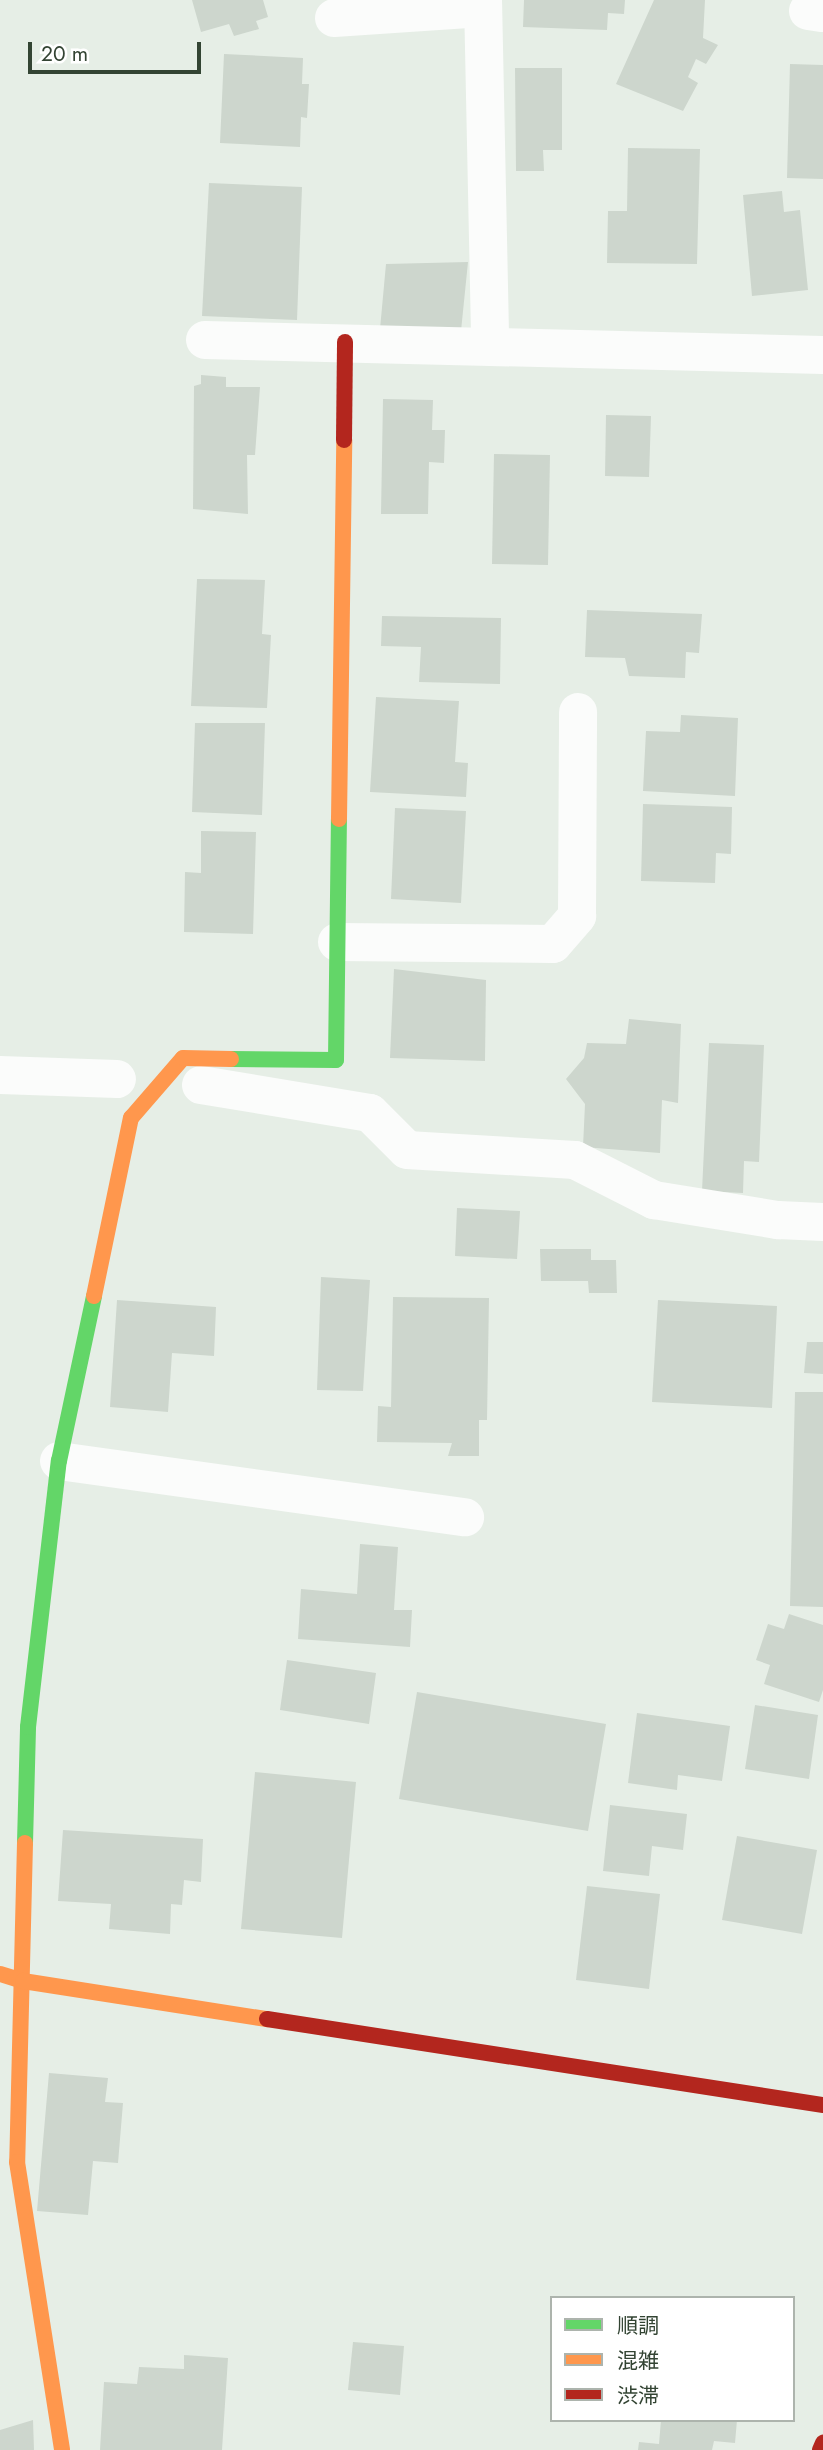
<!DOCTYPE html>
<html>
<head>
<meta charset="utf-8">
<style>
	body { margin:0 }
	#map { position:relative; width:823px; height:2450px; overflow:hidden; background:#e6eee6; font-family:Jost,"Noto Sans JP",sans-serif }
	div>[style] { position:absolute }
	.building>* { inset:0; background:#cdd6cd }
	.street>* { height:38px; margin:-19px; padding:0 19px; transform-origin:19px; border-radius:19px; background:#fbfcfb }
	.fast>* { height:16px; margin:-8px; padding:0 8px; transform-origin:8px; border-radius:8px; background:#63d668 }
	.slow>* { height:16px; margin:-8px; padding:0 8px; transform-origin:8px; border-radius:8px; background:#ff974d }
	.jam>* { height:16px; margin:-8px; padding:0 8px; transform-origin:8px; border-radius:8px; background:#b3261e }
	span { translate:-50% -50%; white-space:nowrap; text-align:center; line-height:1.15; -webkit-text-stroke:7px #fff; paint-order:stroke }
	.legend { position:absolute; left:550px; top:2296px; width:245px; height:126px; box-sizing:border-box; background:#fff; border:2px solid #adb4ad; margin:0; padding:9px 12px; list-style:none; font-size:21px; color:#343 }
	.legend li { display:flex; align-items:center; gap:14px; height:35px }
	.legend b { width:35px; border:2px solid #adb4ad }
	.scale { position:absolute; left:28px; top:42px; width:173px; height:32px; box-sizing:border-box; border:4px solid #343; border-top:0; padding-left:9px; font-size:21px; line-height:24px; white-space:nowrap; color:#343; -webkit-text-stroke:5px #fff; paint-order:stroke }
</style>
</head>
<body>
<div id="map">
	<div class="building">
		<i style="clip-path:polygon(192px 0,263px 0,268px 17px,256px 21px,259px 29px,234px 36px,229px 24px,201px 32px)"></i>
		<i style="clip-path:polygon(524px 0,625px 0,624px 14px,608px 13px,607px 30px,523px 27px)"></i>
		<i style="clip-path:polygon(654px 0,705px 0,703px 38px,718px 45px,706px 64px,696px 59px,688px 77px,698px 83px,683px 111px,616px 84px)"></i>
		<i style="clip-path:polygon(224px 54px,303px 58px,302px 84px,309px 84px,307px 118px,301px 117px,300px 147px,220px 143px)"></i>
		<i style="clip-path:polygon(790px 64px,823px 65px,823px 179px,787px 178px)"></i>
		<i style="clip-path:polygon(515px 68px,562px 68px,562px 150px,543px 150px,544px 171px,516px 171px)"></i>
		<i style="clip-path:polygon(628px 148px,700px 149px,697px 264px,607px 263px,608px 211px,627px 211px)"></i>
		<i style="clip-path:polygon(209px 183px,302px 187px,297px 320px,202px 316px)"></i>
		<i style="clip-path:polygon(782px 191px,784px 212px,800px 210px,808px 290px,752px 296px,743px 195px)"></i>
		<i style="clip-path:polygon(468px 262px,461px 331px,380px 329px,386px 264px)"></i>
		<i style="clip-path:polygon(201px 375px,226px 377px,226px 387px,260px 387px,255px 455px,247px 455px,248px 514px,193px 509px,194px 386px,201px 384px)"></i>
		<i style="clip-path:polygon(383px 399px,433px 400px,432px 430px,445px 430px,444px 463px,429px 462px,428px 514px,381px 514px)"></i>
		<i style="clip-path:polygon(606px 415px,651px 416px,649px 477px,605px 476px)"></i>
		<i style="clip-path:polygon(494px 454px,550px 455px,548px 565px,492px 564px)"></i>
		<i style="clip-path:polygon(197px 579px,265px 580px,262px 634px,271px 635px,267px 708px,191px 706px)"></i>
		<i style="clip-path:polygon(587px 610px,702px 614px,699px 653px,686px 652px,685px 678px,629px 676px,625px 658px,585px 657px)"></i>
		<i style="clip-path:polygon(382px 616px,501px 618px,500px 684px,419px 682px,421px 647px,381px 646px)"></i>
		<i style="clip-path:polygon(376px 697px,459px 701px,455px 762px,468px 763px,466px 797px,370px 792px)"></i>
		<i style="clip-path:polygon(681px 715px,738px 718px,735px 796px,643px 791px,646px 731px,680px 732px)"></i>
		<i style="clip-path:polygon(195px 723px,265px 723px,262px 815px,192px 812px)"></i>
		<i style="clip-path:polygon(643px 804px,732px 807px,731px 854px,716px 853px,715px 883px,641px 881px)"></i>
		<i style="clip-path:polygon(395px 808px,466px 811px,461px 903px,391px 899px)"></i>
		<i style="clip-path:polygon(201px 831px,256px 832px,253px 934px,184px 932px,185px 872px,201px 873px)"></i>
		<i style="clip-path:polygon(394px 969px,486px 980px,485px 1061px,390px 1058px)"></i>
		<i style="clip-path:polygon(629px 1019px,681px 1024px,678px 1103px,662px 1100px,660px 1153px,583px 1147px,585px 1104px,566px 1079px,584px 1058px,587px 1043px,626px 1044px)"></i>
		<i style="clip-path:polygon(709px 1043px,764px 1045px,759px 1162px,744px 1161px,743px 1193px,702px 1191px)"></i>
		<i style="clip-path:polygon(457px 1208px,520px 1211px,517px 1259px,455px 1256px)"></i>
		<i style="clip-path:polygon(540px 1249px,591px 1249px,591px 1260px,616px 1260px,617px 1293px,589px 1293px,588px 1281px,541px 1281px)"></i>
		<i style="clip-path:polygon(321px 1277px,370px 1280px,363px 1391px,317px 1390px)"></i>
		<i style="clip-path:polygon(393px 1297px,489px 1298px,487px 1420px,479px 1420px,479px 1456px,448px 1456px,452px 1443px,377px 1442px,378px 1406px,391px 1407px)"></i>
		<i style="clip-path:polygon(117px 1300px,216px 1307px,214px 1356px,172px 1353px,168px 1412px,110px 1407px)"></i>
		<i style="clip-path:polygon(658px 1300px,777px 1306px,772px 1408px,652px 1402px)"></i>
		<i style="clip-path:polygon(807px 1342px,823px 1342px,823px 1374px,804px 1373px)"></i>
		<i style="clip-path:polygon(795px 1392px,823px 1392px,823px 1607px,790px 1606px)"></i>
		<i style="clip-path:polygon(360px 1544px,398px 1547px,394px 1610px,412px 1610px,410px 1647px,298px 1639px,301px 1589px,357px 1594px)"></i>
		<i style="clip-path:polygon(789px 1614px,823px 1625px,823px 1690px,819px 1702px,764px 1684px,770px 1665px,756px 1660px,768px 1624px,784px 1629px)"></i>
		<i style="clip-path:polygon(287px 1660px,376px 1673px,369px 1724px,280px 1710px)"></i>
		<i style="clip-path:polygon(417px 1692px,606px 1724px,588px 1831px,399px 1799px)"></i>
		<i style="clip-path:polygon(755px 1705px,818px 1715px,809px 1779px,745px 1769px)"></i>
		<i style="clip-path:polygon(637px 1713px,730px 1726px,722px 1781px,678px 1775px,677px 1790px,628px 1783px)"></i>
		<i style="clip-path:polygon(255px 1772px,356px 1782px,342px 1938px,241px 1929px)"></i>
		<i style="clip-path:polygon(610px 1805px,687px 1814px,683px 1850px,652px 1846px,649px 1876px,603px 1871px)"></i>
		<i style="clip-path:polygon(63px 1830px,203px 1839px,201px 1882px,184px 1880px,182px 1905px,171px 1904px,170px 1934px,109px 1929px,111px 1904px,58px 1901px)"></i>
		<i style="clip-path:polygon(737px 1836px,817px 1850px,802px 1934px,722px 1920px)"></i>
		<i style="clip-path:polygon(587px 1886px,660px 1894px,649px 1989px,576px 1980px)"></i>
		<i style="clip-path:polygon(49px 2073px,108px 2078px,105px 2102px,123px 2103px,118px 2163px,93px 2161px,88px 2215px,37px 2211px)"></i>
		<i style="clip-path:polygon(353px 2342px,404px 2346px,400px 2395px,348px 2390px)"></i>
		<i style="clip-path:polygon(184px 2355px,228px 2358px,222px 2450px,100px 2450px,104px 2382px,137px 2384px,139px 2367px,184px 2369px)"></i>
		<i style="clip-path:polygon(33px 2420px,34px 2450px,0 2450px,0 2430px)"></i>
		<i style="clip-path:polygon(661px 2420px,737px 2420px,735px 2443px,714px 2441px,712px 2450px,638px 2450px,639px 2442px,659px 2444px)"></i>
	</div>
	<div class="street">
		<i style="left:483px;top:0;width:346px;rotate:88.8deg"></i>
		<i style="left:808px;top:11px;width:15px;rotate:8deg"></i>
		<i style="left:334px;top:18px;width:149px;rotate:-3.8deg"></i>
		<i style="left:205px;top:340px;width:618px;rotate:1.39deg"></i>
		<i style="left:337px;top:942px;width:216px;rotate:0.5deg"></i>
		<i style="left:553px;top:944px;width:37px;rotate:-49deg"></i>
		<i style="left:577px;top:916px;width:204px;rotate:-89.7deg"></i>
		<i style="left:0;top:1075px;width:117px;rotate:2deg"></i>
		<i style="left:201px;top:1085px;width:171px;rotate:9.4deg"></i>
		<i style="left:370px;top:1113px;width:52px;rotate:45deg"></i>
		<i style="left:407px;top:1150px;width:168px;rotate:3.4deg"></i>
		<i style="left:575px;top:1160px;width:89px;rotate:26.9deg"></i>
		<i style="left:654px;top:1200px;width:126px;rotate:9.2deg"></i>
		<i style="left:778px;top:1220px;width:45px;rotate:2.5deg"></i>
		<i style="left:59px;top:1461px;width:410px;rotate:7.9deg"></i>
	</div>
	<div class="fast">
		<i style="left:231px;top:1059px;width:105px;rotate:0.5deg"></i>
		<i style="left:336px;top:1060px;width:241px;rotate:-89.3deg"></i>
		<i style="left:25px;top:1843px;width:116px;rotate:-88.5deg"></i>
		<i style="left:28px;top:1727px;width:268px;rotate:-83.4deg"></i>
		<i style="left:59px;top:1461px;width:169px;rotate:-78deg"></i>
	</div>
	<div class="slow">
		<i style="left:339px;top:819px;width:379px;rotate:-89.2deg"></i>
		<i style="left:94px;top:1296px;width:182px;rotate:-78.3deg"></i>
		<i style="left:131px;top:1118px;width:79px;rotate:-49.1deg"></i>
		<i style="left:183px;top:1058px;width:48px;rotate:1.2deg"></i>
		<i style="left:25px;top:1843px;width:319px;rotate:91.4deg"></i>
		<i style="left:17px;top:2162px;width:291px;rotate:81.1deg"></i>
		<i style="left:0;top:1974px;width:24px;rotate:17deg"></i>
		<i style="left:23px;top:1981px;width:247px;rotate:8.9deg"></i>
	</div>
	<div class="jam">
		<i style="left:344px;top:440px;width:98px;rotate:-89.4deg"></i>
		<i style="left:267px;top:2019px;width:563px;rotate:8.79deg"></i>
		<i style="left:820px;top:2450px;width:8px;rotate:-67deg"></i>
	</div>
	<ul class="legend">
	<li><b style="height:9px;background:#63d668"></b>順調</li>
	<li><b style="height:9px;background:#ff974d"></b>混雑</li>
	<li><b style="height:9px;background:#b3261e"></b>渋滞</li>
	</ul>
	<div class="scale">20 m</div>
</div>
</body>
</html>
